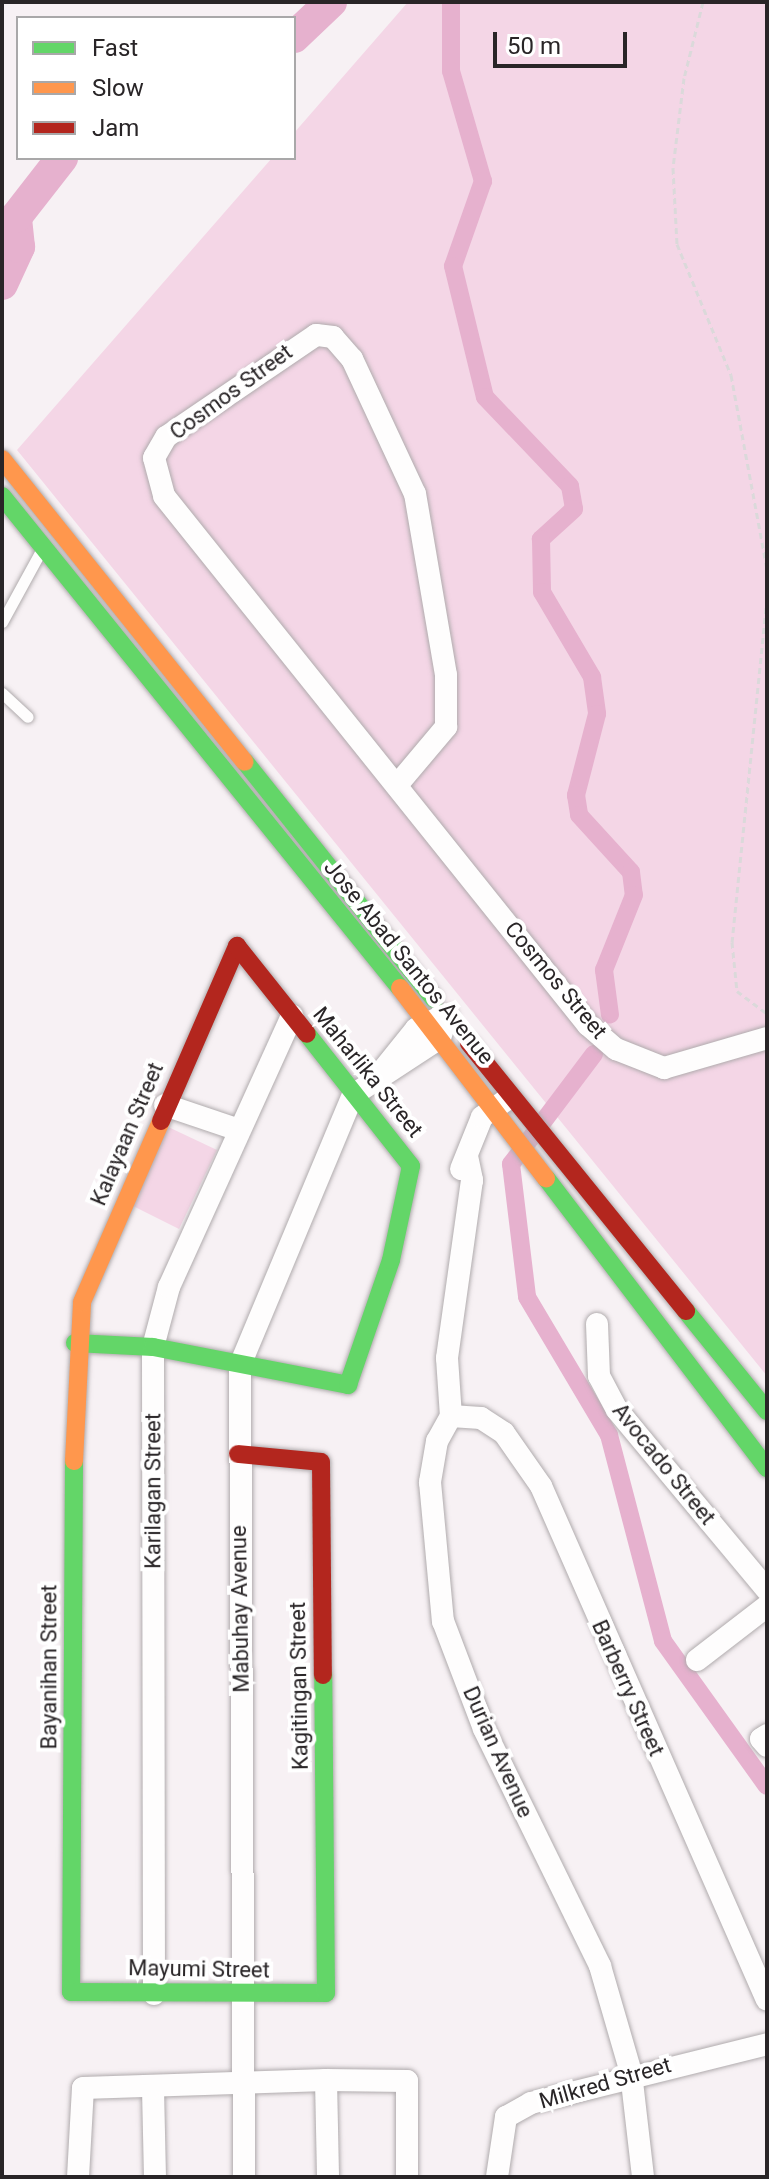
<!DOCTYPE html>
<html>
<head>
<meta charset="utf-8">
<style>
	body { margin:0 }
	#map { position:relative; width:769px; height:2179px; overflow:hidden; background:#f7f1f4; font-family:Roboto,sans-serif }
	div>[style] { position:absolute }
	.green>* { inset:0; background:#f4d6e6 }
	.canal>* { height:18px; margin:-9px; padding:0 9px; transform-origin:9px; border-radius:9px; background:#e6b1ce }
	.river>* { height:32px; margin:-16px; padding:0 16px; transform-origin:16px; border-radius:16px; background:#e6b1ce }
	.path>* { height:3px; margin-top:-1.5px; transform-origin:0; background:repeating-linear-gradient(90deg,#dbd9da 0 6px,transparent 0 10px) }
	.roads { filter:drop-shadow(0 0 2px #b0abad) drop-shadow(0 0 2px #b0abad) }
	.lane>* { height:11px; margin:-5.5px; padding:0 5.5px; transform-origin:5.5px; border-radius:5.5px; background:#fefdfd }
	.street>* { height:22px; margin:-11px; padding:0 11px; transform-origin:11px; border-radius:11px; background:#fefdfd }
	.fast>* { height:18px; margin:-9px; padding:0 9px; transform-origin:9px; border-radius:9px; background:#63d668 }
	.slow>* { height:18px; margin:-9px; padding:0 9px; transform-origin:9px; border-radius:9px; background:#ff974d }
	.jam>* { height:18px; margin:-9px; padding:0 9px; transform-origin:9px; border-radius:9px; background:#b3261e }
	span { translate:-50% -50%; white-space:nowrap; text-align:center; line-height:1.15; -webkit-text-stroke:8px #fff; paint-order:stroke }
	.street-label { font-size:22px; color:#292527 }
	.frame { position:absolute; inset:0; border:4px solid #292527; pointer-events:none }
	.legend { position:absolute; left:16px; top:16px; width:280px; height:144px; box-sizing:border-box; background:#fff; border:2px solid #a9a8a9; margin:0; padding:10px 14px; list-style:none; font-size:24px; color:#292527 }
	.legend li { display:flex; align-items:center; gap:16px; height:40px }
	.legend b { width:40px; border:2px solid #a9a8a9 }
	.scale { position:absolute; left:493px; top:32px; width:134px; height:36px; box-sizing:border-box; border:4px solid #292527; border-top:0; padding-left:10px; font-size:24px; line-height:28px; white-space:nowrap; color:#292527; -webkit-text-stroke:6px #fff; paint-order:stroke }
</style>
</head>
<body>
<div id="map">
	<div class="green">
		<i style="clip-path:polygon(408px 2px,767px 2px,767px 1376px,17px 450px,272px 158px,294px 158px,294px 133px)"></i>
		<i style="clip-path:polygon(164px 1125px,217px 1150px,179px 1229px,127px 1203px)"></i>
	</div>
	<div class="canal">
		<i style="left:451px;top:2px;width:69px;rotate:90deg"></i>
		<i style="left:451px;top:71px;width:115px;rotate:73.8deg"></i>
		<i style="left:483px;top:181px;width:90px;rotate:109.4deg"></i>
		<i style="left:453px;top:266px;width:135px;rotate:76.3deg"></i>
		<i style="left:485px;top:397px;width:123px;rotate:46.3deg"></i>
		<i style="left:570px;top:486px;width:23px;rotate:80deg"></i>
		<i style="left:574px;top:509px;width:45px;rotate:137.7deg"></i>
		<i style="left:541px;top:539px;width:53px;rotate:88.9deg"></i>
		<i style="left:542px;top:592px;width:99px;rotate:59.5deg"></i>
		<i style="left:592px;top:677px;width:37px;rotate:82deg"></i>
		<i style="left:597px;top:714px;width:84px;rotate:104.5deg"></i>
		<i style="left:576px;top:795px;width:20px;rotate:81deg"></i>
		<i style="left:579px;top:815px;width:77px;rotate:47.6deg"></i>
		<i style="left:631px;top:872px;width:23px;rotate:83deg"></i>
		<i style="left:634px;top:895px;width:81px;rotate:111.8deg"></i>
		<i style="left:604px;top:970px;width:45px;rotate:82.4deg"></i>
		<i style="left:594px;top:1054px;width:138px;rotate:127deg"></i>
		<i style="left:511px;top:1164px;width:134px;rotate:83.1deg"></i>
		<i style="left:527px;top:1297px;width:161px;rotate:59.3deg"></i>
		<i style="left:609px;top:1435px;width:213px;rotate:75.3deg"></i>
		<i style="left:663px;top:1641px;width:178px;rotate:54.4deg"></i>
	</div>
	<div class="river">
		<i style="left:294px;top:37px;width:51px;rotate:-43.4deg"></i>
		<i style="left:2px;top:284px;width:41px;rotate:-65.3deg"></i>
		<i style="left:19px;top:247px;width:30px;rotate:-96deg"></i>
		<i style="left:16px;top:217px;width:75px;rotate:-52.1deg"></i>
	</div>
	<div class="path">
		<i style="left:703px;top:2px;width:78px;rotate:104deg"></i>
		<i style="left:684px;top:78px;width:91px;rotate:97deg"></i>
		<i style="left:673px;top:168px;width:76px;rotate:87deg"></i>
		<i style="left:677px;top:244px;width:142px;rotate:67.6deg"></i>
		<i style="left:731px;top:375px;width:198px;rotate:79.5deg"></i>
		<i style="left:767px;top:598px;width:346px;rotate:95.8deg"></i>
		<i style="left:732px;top:942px;width:49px;rotate:84.2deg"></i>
		<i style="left:737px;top:991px;width:38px;rotate:37deg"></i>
	</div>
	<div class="roads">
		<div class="lane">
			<i style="left:2px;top:622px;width:83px;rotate:-61.3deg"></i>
			<i style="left:2px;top:693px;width:35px;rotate:43deg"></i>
		</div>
		<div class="street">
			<i style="left:398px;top:784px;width:75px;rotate:-49.9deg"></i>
			<i style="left:446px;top:727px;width:52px;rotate:-90deg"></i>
			<i style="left:446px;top:675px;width:184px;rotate:-99.7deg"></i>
			<i style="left:415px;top:494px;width:149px;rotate:-115deg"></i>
			<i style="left:352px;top:359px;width:29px;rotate:-131deg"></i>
			<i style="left:333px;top:337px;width:17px;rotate:-173deg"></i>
			<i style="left:316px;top:335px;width:181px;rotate:145.8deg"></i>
			<i style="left:166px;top:437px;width:24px;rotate:120deg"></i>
			<i style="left:154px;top:458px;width:39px;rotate:75deg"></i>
			<i style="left:164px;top:496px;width:678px;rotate:51.29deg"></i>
			<i style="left:588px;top:1025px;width:37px;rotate:41deg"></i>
			<i style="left:616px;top:1049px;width:52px;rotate:21.6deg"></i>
			<i style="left:664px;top:1068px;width:107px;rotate:-16.2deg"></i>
			<i style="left:383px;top:1070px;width:53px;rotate:-51.2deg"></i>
			<i style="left:416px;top:1029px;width:28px;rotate:-26deg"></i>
			<i style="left:165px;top:1105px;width:78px;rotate:18.7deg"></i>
			<i style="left:467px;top:1156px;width:25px;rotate:78deg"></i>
			<i style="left:472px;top:1180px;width:180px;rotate:98deg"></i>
			<i style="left:447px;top:1358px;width:58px;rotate:86.1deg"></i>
			<i style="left:451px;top:1416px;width:29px;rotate:119deg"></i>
			<i style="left:437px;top:1441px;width:42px;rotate:99.7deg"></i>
			<i style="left:430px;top:1482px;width:140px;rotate:84.7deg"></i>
			<i style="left:443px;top:1621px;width:116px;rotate:69.2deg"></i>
			<i style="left:484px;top:1729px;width:264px;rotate:63.9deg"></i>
			<i style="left:600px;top:1966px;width:111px;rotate:73.8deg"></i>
			<i style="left:631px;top:2073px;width:105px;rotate:83.4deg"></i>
			<i style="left:461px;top:1169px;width:56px;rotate:-68deg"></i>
			<i style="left:482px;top:1117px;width:29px;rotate:-35deg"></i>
			<i style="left:597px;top:1324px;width:52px;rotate:87.8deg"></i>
			<i style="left:599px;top:1376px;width:38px;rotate:62deg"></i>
			<i style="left:617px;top:1410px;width:234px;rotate:50.2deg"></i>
			<i style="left:451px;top:1416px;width:30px;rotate:4deg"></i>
			<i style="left:481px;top:1418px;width:27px;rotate:33deg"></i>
			<i style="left:504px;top:1433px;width:65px;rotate:55.1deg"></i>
			<i style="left:541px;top:1486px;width:561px;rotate:66.27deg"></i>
			<i style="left:697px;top:1660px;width:88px;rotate:-37.6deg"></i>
			<i style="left:767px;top:1735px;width:7px;rotate:146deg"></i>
			<i style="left:761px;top:1739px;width:9px;rotate:49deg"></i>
			<i style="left:154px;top:1994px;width:647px;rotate:-90.09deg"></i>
			<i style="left:153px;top:1347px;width:62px;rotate:-75.1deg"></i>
			<i style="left:169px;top:1287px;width:298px;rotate:-65.6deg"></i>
			<i style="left:326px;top:2080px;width:97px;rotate:88.8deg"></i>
			<i style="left:153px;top:2089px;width:88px;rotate:88.7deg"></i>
			<i style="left:78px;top:2177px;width:89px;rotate:-86.8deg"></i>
			<i style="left:83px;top:2088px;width:243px;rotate:-1.9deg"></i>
			<i style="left:326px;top:2080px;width:81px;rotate:0.7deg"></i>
			<i style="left:407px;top:2081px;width:96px;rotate:90deg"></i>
			<i style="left:244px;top:2177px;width:812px;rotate:-90.28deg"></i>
			<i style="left:240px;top:1365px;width:293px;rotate:-67.3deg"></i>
			<i style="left:353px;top:1095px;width:104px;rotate:-33.2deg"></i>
			<i style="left:440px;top:1038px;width:23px;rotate:-72deg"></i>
			<i style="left:497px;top:2177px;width:61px;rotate:-81.5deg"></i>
			<i style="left:506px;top:2117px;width:29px;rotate:-29deg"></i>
			<i style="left:531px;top:2103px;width:243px;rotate:-14deg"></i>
		</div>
		<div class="fast">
			<i style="left:2px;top:496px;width:633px;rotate:51.03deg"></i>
			<i style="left:245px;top:762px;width:303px;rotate:51.4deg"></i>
			<i style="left:546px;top:1178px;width:365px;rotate:52.7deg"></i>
			<i style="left:686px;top:1311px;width:129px;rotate:51deg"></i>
			<i style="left:75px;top:1343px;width:78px;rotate:2.9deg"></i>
			<i style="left:153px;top:1347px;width:199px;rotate:11deg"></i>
			<i style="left:348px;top:1385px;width:132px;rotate:-71deg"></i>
			<i style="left:391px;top:1260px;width:96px;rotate:-78deg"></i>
			<i style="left:411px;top:1166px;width:168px;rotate:-128.2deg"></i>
			<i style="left:74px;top:1461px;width:531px;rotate:90.32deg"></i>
			<i style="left:71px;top:1992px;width:255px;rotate:0.2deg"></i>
			<i style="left:326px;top:1993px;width:318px;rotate:-90.5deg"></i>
		</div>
		<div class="slow">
			<i style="left:2px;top:459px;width:388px;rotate:51.3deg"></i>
			<i style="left:400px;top:988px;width:240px;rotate:52.5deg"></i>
			<i style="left:74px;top:1461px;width:159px;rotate:-87.1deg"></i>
			<i style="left:82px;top:1302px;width:197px;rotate:-66.4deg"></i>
		</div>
		<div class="jam">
			<i style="left:469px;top:1043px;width:345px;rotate:51deg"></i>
			<i style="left:161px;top:1121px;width:191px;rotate:-66.5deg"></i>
			<i style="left:237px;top:946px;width:112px;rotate:51.5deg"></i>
			<i style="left:238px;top:1454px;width:83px;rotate:5.5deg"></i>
			<i style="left:321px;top:1462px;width:213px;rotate:89.5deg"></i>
		</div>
	</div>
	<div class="street-label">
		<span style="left:231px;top:392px;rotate:-36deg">Cosmos Street</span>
		<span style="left:409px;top:962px;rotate:51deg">Jose Abad Santos Avenue</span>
		<span style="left:556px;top:980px;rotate:50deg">Cosmos Street</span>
		<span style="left:368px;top:1072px;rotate:51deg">Maharlika Street</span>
		<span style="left:127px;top:1134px;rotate:-67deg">Kalayaan Street</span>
		<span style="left:664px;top:1464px;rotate:51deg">Avocado Street</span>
		<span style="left:153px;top:1491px;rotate:-90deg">Karilagan Street</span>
		<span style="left:240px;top:1609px;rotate:-91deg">Mabuhay Avenue</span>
		<span style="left:49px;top:1667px;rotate:-90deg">Bayanihan Street</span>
		<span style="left:299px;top:1686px;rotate:-91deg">Kagitingan Street</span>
		<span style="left:628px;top:1688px;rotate:66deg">Barberry Street</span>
		<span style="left:498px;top:1752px;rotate:66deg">Durian Avenue</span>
		<span style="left:199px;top:1969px;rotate:1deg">Mayumi Street</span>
		<span style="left:605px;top:2083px;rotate:-16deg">Milkred Street</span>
	</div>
	<div class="frame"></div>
	<ul class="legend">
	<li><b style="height:10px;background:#63d668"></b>Fast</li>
	<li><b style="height:10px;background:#ff974d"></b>Slow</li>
	<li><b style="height:10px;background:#b3261e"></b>Jam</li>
	</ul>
	<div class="scale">50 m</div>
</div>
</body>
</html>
